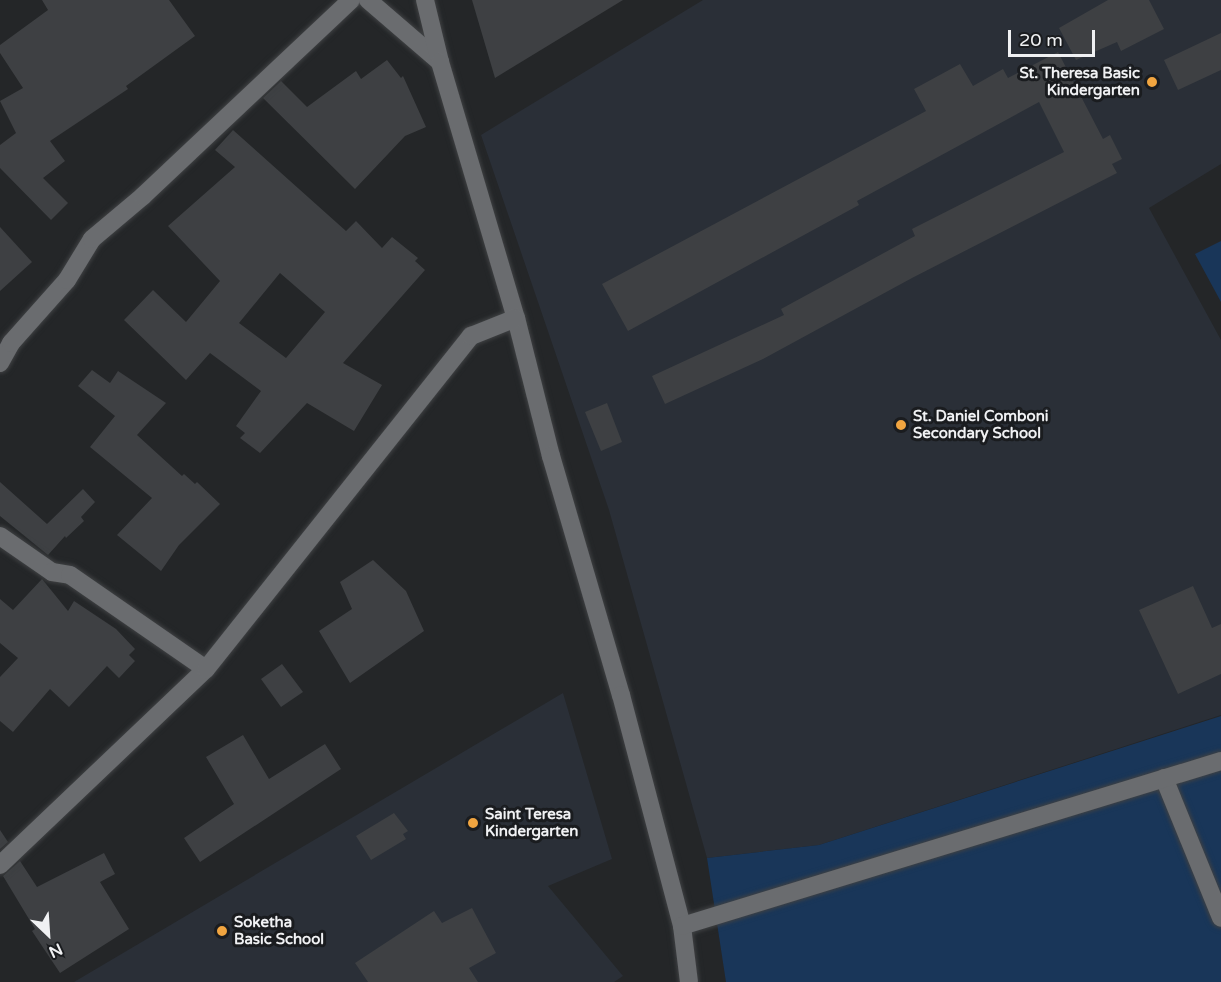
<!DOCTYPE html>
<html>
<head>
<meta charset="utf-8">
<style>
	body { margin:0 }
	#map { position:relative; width:1221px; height:982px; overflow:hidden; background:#242628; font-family:"Varela Round",sans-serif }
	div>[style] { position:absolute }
	.built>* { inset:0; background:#2a2f37 }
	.green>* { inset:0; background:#193659 }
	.building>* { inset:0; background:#3e4043 }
	.roads { filter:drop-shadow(0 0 2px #3f4143) drop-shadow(0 0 2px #3f4143) }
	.minor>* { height:18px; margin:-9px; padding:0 9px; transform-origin:9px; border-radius:9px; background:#6a6c6f }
	.dots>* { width:16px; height:16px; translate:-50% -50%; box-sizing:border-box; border:3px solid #1a1c1f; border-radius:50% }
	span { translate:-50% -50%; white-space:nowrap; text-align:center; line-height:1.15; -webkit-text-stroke:6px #1a1c1f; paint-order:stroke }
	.poi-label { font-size:15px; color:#f0f1f3; font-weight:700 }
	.right { translate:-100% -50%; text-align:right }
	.left { translate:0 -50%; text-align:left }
	.north { position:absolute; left:18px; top:904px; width:60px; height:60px; -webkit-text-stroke:4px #1a1c1f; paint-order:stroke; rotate:155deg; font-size:16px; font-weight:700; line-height:24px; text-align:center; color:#f0f1f3 }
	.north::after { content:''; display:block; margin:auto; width:21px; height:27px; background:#f0f1f3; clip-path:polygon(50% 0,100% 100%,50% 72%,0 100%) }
	.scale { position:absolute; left:1008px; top:30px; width:87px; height:27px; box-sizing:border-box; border:3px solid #f0f1f3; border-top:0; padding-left:8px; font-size:18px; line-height:21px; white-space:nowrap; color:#f0f1f3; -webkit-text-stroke:4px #1a1c1f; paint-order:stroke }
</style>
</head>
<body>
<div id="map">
	<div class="built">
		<i style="clip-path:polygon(703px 0,1221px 0,1221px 164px,1149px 208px,1221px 340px,1221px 715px,819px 845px,707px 858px,609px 510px,481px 135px)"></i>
		<i style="clip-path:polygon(563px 693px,612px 859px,548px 886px,623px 976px,614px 982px,74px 982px)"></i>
	</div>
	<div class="green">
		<i style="clip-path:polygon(1221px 241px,1221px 302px,1195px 254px)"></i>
		<i style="clip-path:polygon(1221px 716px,1221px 982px,726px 982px,707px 858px,819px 845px)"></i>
	</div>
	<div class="building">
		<i style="clip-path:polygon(42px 0,169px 0,195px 36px,126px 86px,128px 89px,50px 141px,65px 161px,43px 178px,68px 203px,51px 220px,0 168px,0 145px,16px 133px,0 101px,23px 88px,0 53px,0 45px,48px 10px)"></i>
		<i style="clip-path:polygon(472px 0,623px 0,495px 78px)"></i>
		<i style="clip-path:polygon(1108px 0,1149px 0,1164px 29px,1121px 51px,1117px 42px,1076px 60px,1059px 28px)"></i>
		<i style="clip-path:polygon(1221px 33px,1221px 70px,1178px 90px,1164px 60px)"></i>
		<i style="clip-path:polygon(1058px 52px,1103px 139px,1110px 135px,1122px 159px,1112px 164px,1117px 173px,912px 278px,763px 359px,665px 404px,652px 376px,784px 315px,781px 309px,915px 236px,912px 229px,1064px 152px,1039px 102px,857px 201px,859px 205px,628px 331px,602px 284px,926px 111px,914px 89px,960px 64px,973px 86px,1003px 69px,1008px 78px)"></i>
		<i style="clip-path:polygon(387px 60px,401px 78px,403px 76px,426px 127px,405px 136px,355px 189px,263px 98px,281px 81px,307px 107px,356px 71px,361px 79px)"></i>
		<i style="clip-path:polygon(evenodd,233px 130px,346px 231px,356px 221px,382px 248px,392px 237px,418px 258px,415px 261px,425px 270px,343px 363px,382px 385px,354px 431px,307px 403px,260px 453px,240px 438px,245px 433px,236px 426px,261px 391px,210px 353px,186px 380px,124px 320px,153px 290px,186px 322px,220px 281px,168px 226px,235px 167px,215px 150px,233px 130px,280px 273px,325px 312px,286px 358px,239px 323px,280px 273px)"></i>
		<i style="clip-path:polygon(0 227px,32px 262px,0 291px)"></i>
		<i style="clip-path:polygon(92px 370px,110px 383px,118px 371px,166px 403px,137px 435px,182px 476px,184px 474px,195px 484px,197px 482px,220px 504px,179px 545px,161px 571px,117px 535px,152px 498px,90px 447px,115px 416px,78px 386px)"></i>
		<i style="clip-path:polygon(607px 403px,622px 442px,601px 451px,585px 412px)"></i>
		<i style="clip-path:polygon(0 482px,47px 524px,83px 489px,95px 502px,81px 517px,84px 521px,66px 538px,65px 536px,48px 555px,0 516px)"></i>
		<i style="clip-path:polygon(373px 560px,406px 591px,424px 631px,350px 683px,319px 631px,352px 609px,340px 582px)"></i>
		<i style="clip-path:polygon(42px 579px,68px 611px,74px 601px,116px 629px,135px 649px,129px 655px,135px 661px,119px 678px,107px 666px,69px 707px,50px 689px,13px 732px,0 721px,0 677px,18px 658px,0 643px,0 599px,13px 610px)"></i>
		<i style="clip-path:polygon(1193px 586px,1212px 628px,1221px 624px,1221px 674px,1178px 694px,1139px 610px)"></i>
		<i style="clip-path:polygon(282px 664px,303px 692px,281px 707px,261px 679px)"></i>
		<i style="clip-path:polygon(243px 735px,269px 779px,325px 744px,341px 769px,200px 862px,184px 838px,234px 804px,206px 757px)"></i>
		<i style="clip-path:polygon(394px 813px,408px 831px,403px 834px,406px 839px,371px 860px,356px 836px)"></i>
		<i style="clip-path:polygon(0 830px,8px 842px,0 849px)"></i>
		<i style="clip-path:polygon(104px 853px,115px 874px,100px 882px,129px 929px,60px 973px,32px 931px,35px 929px,3px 876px,20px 861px,37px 887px)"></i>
		<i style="clip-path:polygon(472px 908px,496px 953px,469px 968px,478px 982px,368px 982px,355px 963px,434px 911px,442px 923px)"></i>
	</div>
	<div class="roads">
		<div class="minor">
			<i style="left:368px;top:0;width:95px;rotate:40.7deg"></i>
			<i style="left:425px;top:0;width:64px;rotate:76.4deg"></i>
			<i style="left:440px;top:62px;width:267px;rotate:73.5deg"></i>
			<i style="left:516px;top:318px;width:142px;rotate:75.8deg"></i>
			<i style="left:551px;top:456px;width:249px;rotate:73.7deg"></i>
			<i style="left:621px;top:695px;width:239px;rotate:75.2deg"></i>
			<i style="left:682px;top:926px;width:56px;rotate:82.9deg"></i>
			<i style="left:0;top:363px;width:23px;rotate:-61deg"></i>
			<i style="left:11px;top:343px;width:84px;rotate:-48.4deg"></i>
			<i style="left:67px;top:280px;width:48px;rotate:-58.6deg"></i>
			<i style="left:92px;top:239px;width:67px;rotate:-40.1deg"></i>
			<i style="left:143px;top:196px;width:286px;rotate:-43.3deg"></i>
			<i style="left:0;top:536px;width:63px;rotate:34.7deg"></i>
			<i style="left:52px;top:572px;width:18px;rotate:9deg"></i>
			<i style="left:70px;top:575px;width:165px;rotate:34.7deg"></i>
			<i style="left:1164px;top:778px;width:151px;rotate:67.8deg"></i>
			<i style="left:0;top:865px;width:284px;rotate:-43.6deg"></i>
			<i style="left:206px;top:669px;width:426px;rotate:-51.5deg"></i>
			<i style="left:471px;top:336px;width:48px;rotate:-21.8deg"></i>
			<i style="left:682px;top:926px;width:564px;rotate:-17.02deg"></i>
		</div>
	</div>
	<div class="dots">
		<i style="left:1152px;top:82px;background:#f1a540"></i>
		<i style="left:901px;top:425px;background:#f1a540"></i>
		<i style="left:473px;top:823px;background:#f1a540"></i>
		<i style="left:222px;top:931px;background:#f1a540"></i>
	</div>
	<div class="poi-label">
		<span class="right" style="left:1140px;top:82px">St. Theresa Basic<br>Kindergarten</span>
		<span class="left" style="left:913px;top:425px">St. Daniel Comboni<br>Secondary School</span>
		<span class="left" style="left:485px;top:823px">Saint Teresa<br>Kindergarten</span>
		<span class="left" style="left:234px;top:931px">Soketha<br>Basic School</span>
	</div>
	<div class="north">N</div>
	<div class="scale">20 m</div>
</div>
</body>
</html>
